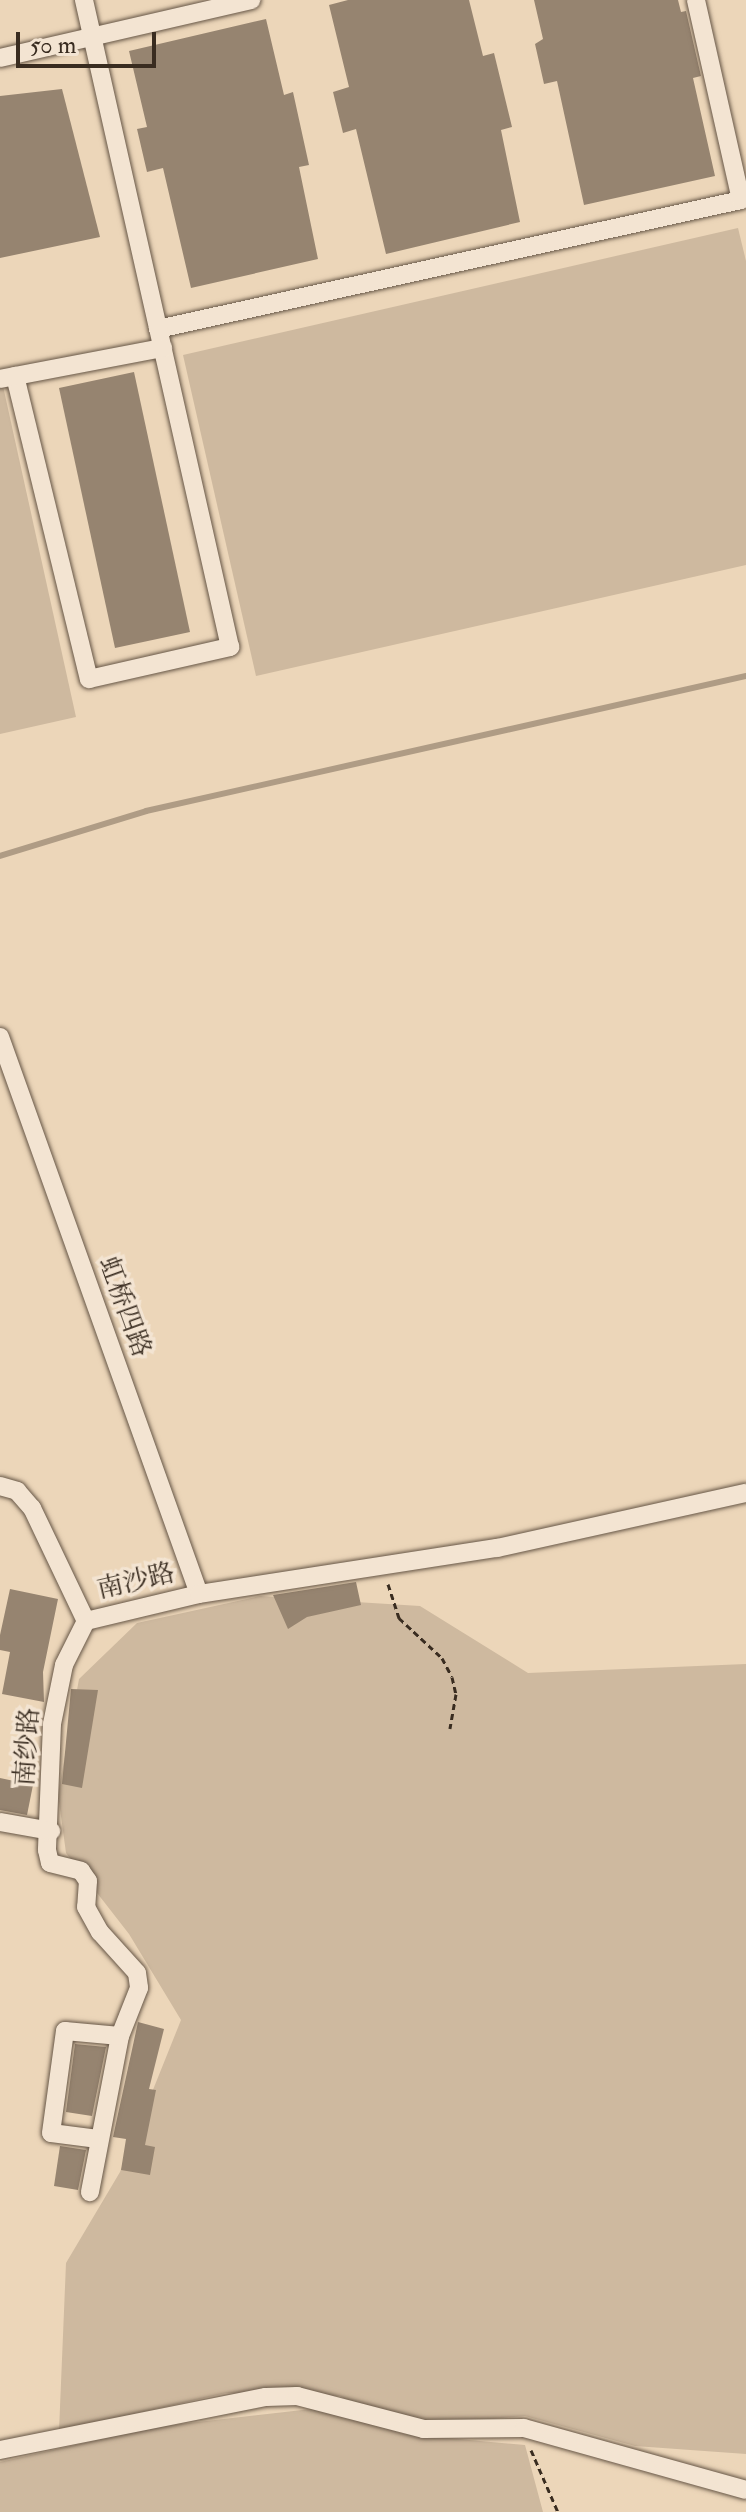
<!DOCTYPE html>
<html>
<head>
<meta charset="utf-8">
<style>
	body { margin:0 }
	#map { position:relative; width:746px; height:2512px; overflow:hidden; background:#ecd6b9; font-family:"IM FELL Double Pica","Noto Serif SC",serif }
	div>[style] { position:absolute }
	.green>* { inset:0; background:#ceb99f }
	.stream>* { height:6px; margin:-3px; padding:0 3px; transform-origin:3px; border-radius:3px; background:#af9c85 }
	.building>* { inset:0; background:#968470 }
	.path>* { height:3px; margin-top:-1.5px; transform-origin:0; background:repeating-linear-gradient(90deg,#392c20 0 6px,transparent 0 10px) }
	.roads { filter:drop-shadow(0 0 2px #665646) drop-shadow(0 0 2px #665646) }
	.minor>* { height:18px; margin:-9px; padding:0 9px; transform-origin:9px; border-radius:9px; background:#f3e4d2 }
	span { translate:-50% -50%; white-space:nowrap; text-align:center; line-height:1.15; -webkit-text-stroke:7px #f3e4d2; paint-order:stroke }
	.street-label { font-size:26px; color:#392c20 }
	.scale { position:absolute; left:16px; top:32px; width:140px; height:36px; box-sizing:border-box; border:4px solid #392c20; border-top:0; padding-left:10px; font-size:24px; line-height:28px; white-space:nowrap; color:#392c20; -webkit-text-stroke:6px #f3e4d2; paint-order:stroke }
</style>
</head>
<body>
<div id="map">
	<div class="green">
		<i style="clip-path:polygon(738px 228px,746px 261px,746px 565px,256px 676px,183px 355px)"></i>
		<i style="clip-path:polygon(3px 386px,76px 717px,0 734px,0 387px)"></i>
		<i style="clip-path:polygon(260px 1596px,420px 1606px,528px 1673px,746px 1664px,746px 2454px,635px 2446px,525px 2416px,445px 2423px,368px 2413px,340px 2396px,226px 2393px,59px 2431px,66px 2263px,120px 2172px,181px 2020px,129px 1934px,66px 1853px,58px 1794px,79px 1679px,137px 1623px)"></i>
		<i style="clip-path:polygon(320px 2408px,404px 2434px,525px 2445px,543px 2512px,0 2512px,0 2462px,155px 2427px)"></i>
	</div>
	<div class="stream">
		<i style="left:0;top:856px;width:153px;rotate:-17.1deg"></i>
		<i style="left:146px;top:811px;width:615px;rotate:-12.68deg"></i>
	</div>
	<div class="building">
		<i style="clip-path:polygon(348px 0,469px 0,483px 56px,494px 53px,512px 127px,501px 130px,520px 222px,386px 254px,356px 129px,343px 133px,333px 92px,349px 87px,329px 5px)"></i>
		<i style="clip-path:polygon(534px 0,678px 0,681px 12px,686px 11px,701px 76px,693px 78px,715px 176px,584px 205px,557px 81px,544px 84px,535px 44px,543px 39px)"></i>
		<i style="clip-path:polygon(266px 19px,284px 95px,293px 92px,309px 165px,299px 167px,318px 259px,191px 288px,163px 168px,147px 172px,137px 129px,147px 127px,129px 51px)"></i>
		<i style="clip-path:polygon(62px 89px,100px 237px,0 258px,0 96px)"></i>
		<i style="clip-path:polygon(134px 372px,190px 632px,115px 648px,59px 388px)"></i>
		<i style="clip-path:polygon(356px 1582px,361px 1605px,307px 1617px,288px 1629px,273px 1595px)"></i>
		<i style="clip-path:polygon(10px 1589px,58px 1599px,43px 1672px,44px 1702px,2px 1694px,10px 1652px,0 1650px,0 1635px)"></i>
		<i style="clip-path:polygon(71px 1689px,98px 1690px,82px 1788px,62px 1784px)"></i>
		<i style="clip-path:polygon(0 1778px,33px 1785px,27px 1815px,0 1810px)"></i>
		<i style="clip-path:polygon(138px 2022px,164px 2029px,149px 2089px,156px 2090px,145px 2145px,155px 2147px,150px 2175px,121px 2170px,126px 2139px,113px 2137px)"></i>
		<i style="clip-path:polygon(75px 2044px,106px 2047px,92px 2116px,66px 2112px)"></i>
		<i style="clip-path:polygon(60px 2146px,86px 2150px,78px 2190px,54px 2186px)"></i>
	</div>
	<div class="path">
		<i style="left:388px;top:1584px;width:36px;rotate:72deg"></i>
		<i style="left:399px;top:1618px;width:59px;rotate:42.9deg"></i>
		<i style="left:442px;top:1658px;width:21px;rotate:62deg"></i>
		<i style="left:452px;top:1677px;width:17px;rotate:77deg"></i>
		<i style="left:456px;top:1694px;width:35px;rotate:100deg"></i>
		<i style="left:531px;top:2450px;width:68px;rotate:66.5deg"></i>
	</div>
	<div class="roads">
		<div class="minor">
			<i style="left:0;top:58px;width:258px;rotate:-13deg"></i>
			<i style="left:158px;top:329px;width:597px;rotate:-12.48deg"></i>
			<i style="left:741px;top:200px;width:205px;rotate:-102.7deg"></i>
			<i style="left:15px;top:376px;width:312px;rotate:76.3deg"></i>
			<i style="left:89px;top:679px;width:145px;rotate:-12.8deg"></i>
			<i style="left:230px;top:647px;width:663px;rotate:-102.72deg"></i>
			<i style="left:0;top:379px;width:166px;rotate:-10.8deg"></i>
			<i style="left:0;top:1037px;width:591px;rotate:70.34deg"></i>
			<i style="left:0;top:1486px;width:18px;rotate:16deg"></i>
			<i style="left:17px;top:1491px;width:23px;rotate:49deg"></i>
			<i style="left:32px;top:1508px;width:125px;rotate:64.5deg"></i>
			<i style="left:86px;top:1621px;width:116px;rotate:-13.4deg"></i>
			<i style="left:199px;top:1594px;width:302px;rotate:-8.8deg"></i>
			<i style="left:497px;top:1548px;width:255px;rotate:-12.5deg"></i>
			<i style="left:86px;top:1621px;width:49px;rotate:116.6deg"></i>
			<i style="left:64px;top:1665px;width:60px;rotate:101.5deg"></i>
			<i style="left:52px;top:1724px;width:126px;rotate:92.3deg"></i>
			<i style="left:47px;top:1850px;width:13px;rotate:77deg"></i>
			<i style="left:50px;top:1863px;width:32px;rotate:14deg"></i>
			<i style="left:81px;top:1871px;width:12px;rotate:55deg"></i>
			<i style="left:88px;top:1881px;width:26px;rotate:94deg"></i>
			<i style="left:86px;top:1907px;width:29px;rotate:61deg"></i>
			<i style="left:100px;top:1932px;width:55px;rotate:47.9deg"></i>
			<i style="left:137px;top:1973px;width:15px;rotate:82deg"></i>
			<i style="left:139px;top:1988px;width:52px;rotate:111.6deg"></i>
			<i style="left:120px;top:2036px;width:159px;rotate:100.9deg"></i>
			<i style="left:0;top:1822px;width:52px;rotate:10deg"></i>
			<i style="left:98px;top:2139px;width:47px;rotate:-172.7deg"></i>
			<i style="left:51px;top:2133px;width:103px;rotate:-82.2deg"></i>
			<i style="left:65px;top:2031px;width:55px;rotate:5.2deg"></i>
			<i style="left:0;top:2450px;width:271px;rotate:-11.3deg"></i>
			<i style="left:266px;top:2397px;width:31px;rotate:-2deg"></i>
			<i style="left:297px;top:2396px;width:131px;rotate:14.6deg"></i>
			<i style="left:424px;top:2429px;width:100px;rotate:-0.6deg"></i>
			<i style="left:524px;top:2428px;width:230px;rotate:15.6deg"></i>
		</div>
	</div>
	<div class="street-label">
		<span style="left:124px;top:1307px;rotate:70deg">虹桥四路</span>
		<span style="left:136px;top:1582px;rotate:-13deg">南沙路</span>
		<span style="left:28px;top:1747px;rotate:-86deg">南纱路</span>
	</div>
	<div class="scale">50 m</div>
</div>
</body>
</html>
